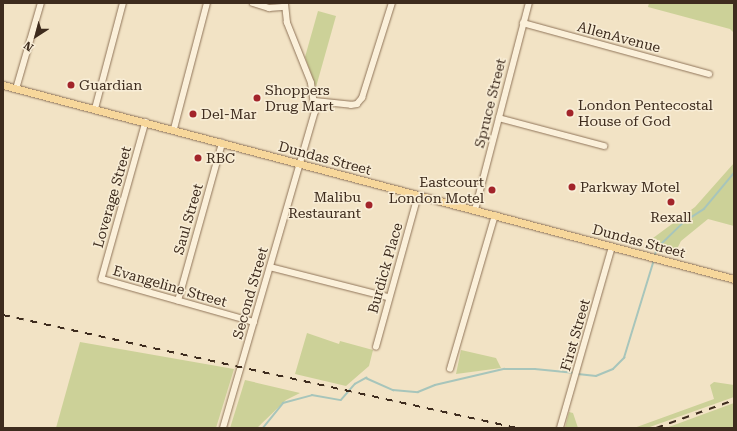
<!DOCTYPE html>
<html>
<head>
<meta charset="utf-8">
<style>
	body { margin:0 }
	#map { position:relative; width:737px; height:431px; overflow:hidden; background:#f2e3c5; font-family:"Roboto Serif",serif }
	div>[style] { position:absolute }
	.green>* { inset:0; background:#ccd198 }
	.stream>* { height:1.5px; margin:-0.75px; padding:0 0.75px; transform-origin:0.75px; border-radius:0.75px; background:#a7c5bb }
	.roads { filter:drop-shadow(0 0 1px #8f7459) drop-shadow(0 0 1px #8f7459) }
	.minor>* { height:5.5px; margin:-2.75px; padding:0 2.75px; transform-origin:2.75px; border-radius:2.75px; background:#fbf0da }
	.major>* { height:7px; margin:-3.5px; padding:0 3.5px; transform-origin:3.5px; border-radius:3.5px; background:#f7d79b }
	.rail>* { height:1.5px; margin-top:-0.75px; transform-origin:0; background:repeating-linear-gradient(90deg,#3e2c1e 0 7px,transparent 0 14px) }
	.dots>* { width:11px; height:11px; translate:-50% -50%; box-sizing:border-box; border:2px solid #f8edd6; border-radius:50% }
	span { translate:-50% -50%; white-space:nowrap; text-align:center; line-height:1.15; -webkit-text-stroke:3px #f8edd6; paint-order:stroke }
	.street-label { font-size:14px; color:#3e2c1e }
	.poi-label { font-size:14px; color:#3e2c1e }
	.left { translate:0 -50%; text-align:left }
	.right { translate:-100% -50%; text-align:right }
	.frame { position:absolute; inset:0; border:4px solid #3e2c1e; pointer-events:none }
	.north { position:absolute; left:16px; top:16px; width:40px; height:40px; -webkit-text-stroke:3px #f8edd6; paint-order:stroke; rotate:216deg; font-size:11px; font-weight:700; line-height:16px; text-align:center; color:#3e2c1e }
	.north::after { content:''; display:block; margin:auto; width:14px; height:18px; background:#3e2c1e; clip-path:polygon(50% 0,100% 100%,50% 72%,0 100%) }
</style>
</head>
<body>
<div id="map">
	<div class="green">
		<i style="clip-path:polygon(649px 3px,734px 3px,734px 33px,730px 29px,648px 7px)"></i>
		<i style="clip-path:polygon(318px 11px,336px 16px,316px 87px,305px 57px)"></i>
		<i style="clip-path:polygon(734px 163px,734px 226px,708px 219px,681px 241px,674px 255px,648px 248px,649px 241px,695px 207px)"></i>
		<i style="clip-path:polygon(307px 333px,339px 344px,340px 341px,373px 350px,369px 366px,346px 386px,295px 374px)"></i>
		<i style="clip-path:polygon(80px 342px,234px 369px,216px 428px,56px 428px)"></i>
		<i style="clip-path:polygon(461px 350px,496px 358px,501px 368px,456px 374px)"></i>
		<i style="clip-path:polygon(245px 380px,300px 393px,286px 400px,257px 428px,230px 428px)"></i>
		<i style="clip-path:polygon(714px 382px,734px 385px,734px 397px,647px 428px,634px 428px,714px 399px,710px 385px)"></i>
		<i style="clip-path:polygon(734px 403px,734px 428px,666px 428px)"></i>
		<i style="clip-path:polygon(569px 412px,573px 413px,578px 428px,565px 428px)"></i>
	</div>
	<div class="stream">
		<i style="left:655px;top:255px;width:7px;rotate:-74deg"></i>
		<i style="left:657px;top:248px;width:37px;rotate:-44deg"></i>
		<i style="left:684px;top:222px;width:24px;rotate:-33deg"></i>
		<i style="left:704px;top:209px;width:47px;rotate:-50.2deg"></i>
		<i style="left:578px;top:374px;width:18px;rotate:6deg"></i>
		<i style="left:596px;top:376px;width:18px;rotate:-22deg"></i>
		<i style="left:613px;top:369px;width:16px;rotate:-45deg"></i>
		<i style="left:624px;top:358px;width:102px;rotate:-73deg"></i>
		<i style="left:263px;top:428px;width:32px;rotate:-51deg"></i>
		<i style="left:283px;top:403px;width:30px;rotate:-15deg"></i>
		<i style="left:312px;top:395px;width:29px;rotate:10deg"></i>
		<i style="left:341px;top:400px;width:21px;rotate:-49deg"></i>
		<i style="left:355px;top:384px;width:13px;rotate:-29deg"></i>
		<i style="left:366px;top:378px;width:30px;rotate:24deg"></i>
		<i style="left:393px;top:390px;width:25px;rotate:5deg"></i>
		<i style="left:418px;top:392px;width:18px;rotate:-22deg"></i>
		<i style="left:435px;top:385px;width:71px;rotate:-13.1deg"></i>
		<i style="left:504px;top:369px;width:31px"></i>
		<i style="left:535px;top:369px;width:40px;rotate:5.7deg"></i>
	</div>
	<div class="roads">
		<div class="minor">
			<i style="left:253px;top:3px;width:17px;rotate:17deg"></i>
			<i style="left:269px;top:8px;width:16px;rotate:-4deg"></i>
			<i style="left:523px;top:23px;width:193px;rotate:15.3deg"></i>
			<i style="left:16px;top:89px;width:90px;rotate:-73.8deg"></i>
			<i style="left:315px;top:101px;width:36px;rotate:6deg"></i>
			<i style="left:351px;top:105px;width:6px;rotate:-9deg"></i>
			<i style="left:357px;top:104px;width:8px;rotate:-50deg"></i>
			<i style="left:362px;top:98px;width:100px;rotate:-72.5deg"></i>
			<i style="left:95px;top:109px;width:110px;rotate:-75.2deg"></i>
			<i style="left:499px;top:118px;width:109px;rotate:14.9deg"></i>
			<i style="left:146px;top:122px;width:163px;rotate:105.7deg"></i>
			<i style="left:102px;top:279px;width:158px;rotate:15.8deg"></i>
			<i style="left:174px;top:129px;width:130px;rotate:-75.3deg"></i>
			<i style="left:475px;top:210px;width:214px;rotate:-75.4deg"></i>
			<i style="left:270px;top:267px;width:122px;rotate:14.3deg"></i>
			<i style="left:178px;top:301px;width:164px;rotate:-74.4deg"></i>
			<i style="left:376px;top:347px;width:157px;rotate:-74.5deg"></i>
			<i style="left:450px;top:369px;width:160px;rotate:-73.7deg"></i>
			<i style="left:223px;top:428px;width:329px;rotate:-73.8deg"></i>
			<i style="left:315px;top:112px;width:29px;rotate:-98deg"></i>
			<i style="left:311px;top:83px;width:65px;rotate:-111.8deg"></i>
			<i style="left:287px;top:23px;width:20px;rotate:-96deg"></i>
			<i style="left:560px;top:428px;width:188px;rotate:-74deg"></i>
		</div>
		<div class="major">
			<i style="left:3px;top:85px;width:756px;rotate:14.86deg"></i>
		</div>
	</div>
	<div class="rail">
		<i style="left:3px;top:315px;width:526px;rotate:12.4deg"></i>
		<i style="left:656px;top:428px;width:83px;rotate:-19.7deg"></i>
	</div>
	<div class="dots">
		<i style="left:71px;top:85px;background:#a2242a"></i>
		<i style="left:257px;top:98px;background:#a2242a"></i>
		<i style="left:570px;top:113px;background:#a2242a"></i>
		<i style="left:193px;top:114px;background:#a2242a"></i>
		<i style="left:198px;top:158px;background:#a2242a"></i>
		<i style="left:572px;top:187px;background:#a2242a"></i>
		<i style="left:492px;top:190px;background:#a2242a"></i>
		<i style="left:671px;top:202px;background:#a2242a"></i>
		<i style="left:369px;top:205px;background:#a2242a"></i>
	</div>
	<div class="street-label">
		<span style="left:619px;top:37px;rotate:15deg">AllenAvenue</span>
		<span style="left:490px;top:103px;rotate:-76deg">Spruce Street</span>
		<span style="left:325px;top:158px;rotate:15deg">Dundas Street</span>
		<span style="left:112px;top:197px;rotate:-74deg">Loverage Street</span>
		<span style="left:188px;top:219px;rotate:-74deg">Saul Street</span>
		<span style="left:639px;top:241px;rotate:15deg">Dundas Street</span>
		<span style="left:385px;top:268px;rotate:-74deg">Burdick Place</span>
		<span style="left:170px;top:286px;rotate:16deg">Evangeline Street</span>
		<span style="left:250px;top:293px;rotate:-74deg">Second Street</span>
		<span style="left:575px;top:335px;rotate:-74deg">First Street</span>
	</div>
	<div class="poi-label">
		<span class="left" style="left:79px;top:85px">Guardian</span>
		<span class="left" style="left:265px;top:98px">Shoppers<br>Drug Mart</span>
		<span class="left" style="left:578px;top:113px">London Pentecostal<br>House of God</span>
		<span class="left" style="left:201px;top:114px">Del-Mar</span>
		<span class="left" style="left:206px;top:158px">RBC</span>
		<span class="right" style="left:484px;top:190px">Eastcourt<br>London Motel</span>
		<span class="left" style="left:580px;top:187px">Parkway Motel</span>
		<span class="right" style="left:361px;top:205px">Malibu<br>Restaurant</span>
		<span style="left:671px;top:217px">Rexall</span>
	</div>
	<div class="frame"></div>
	<div class="north">N</div>
</div>
</body>
</html>
